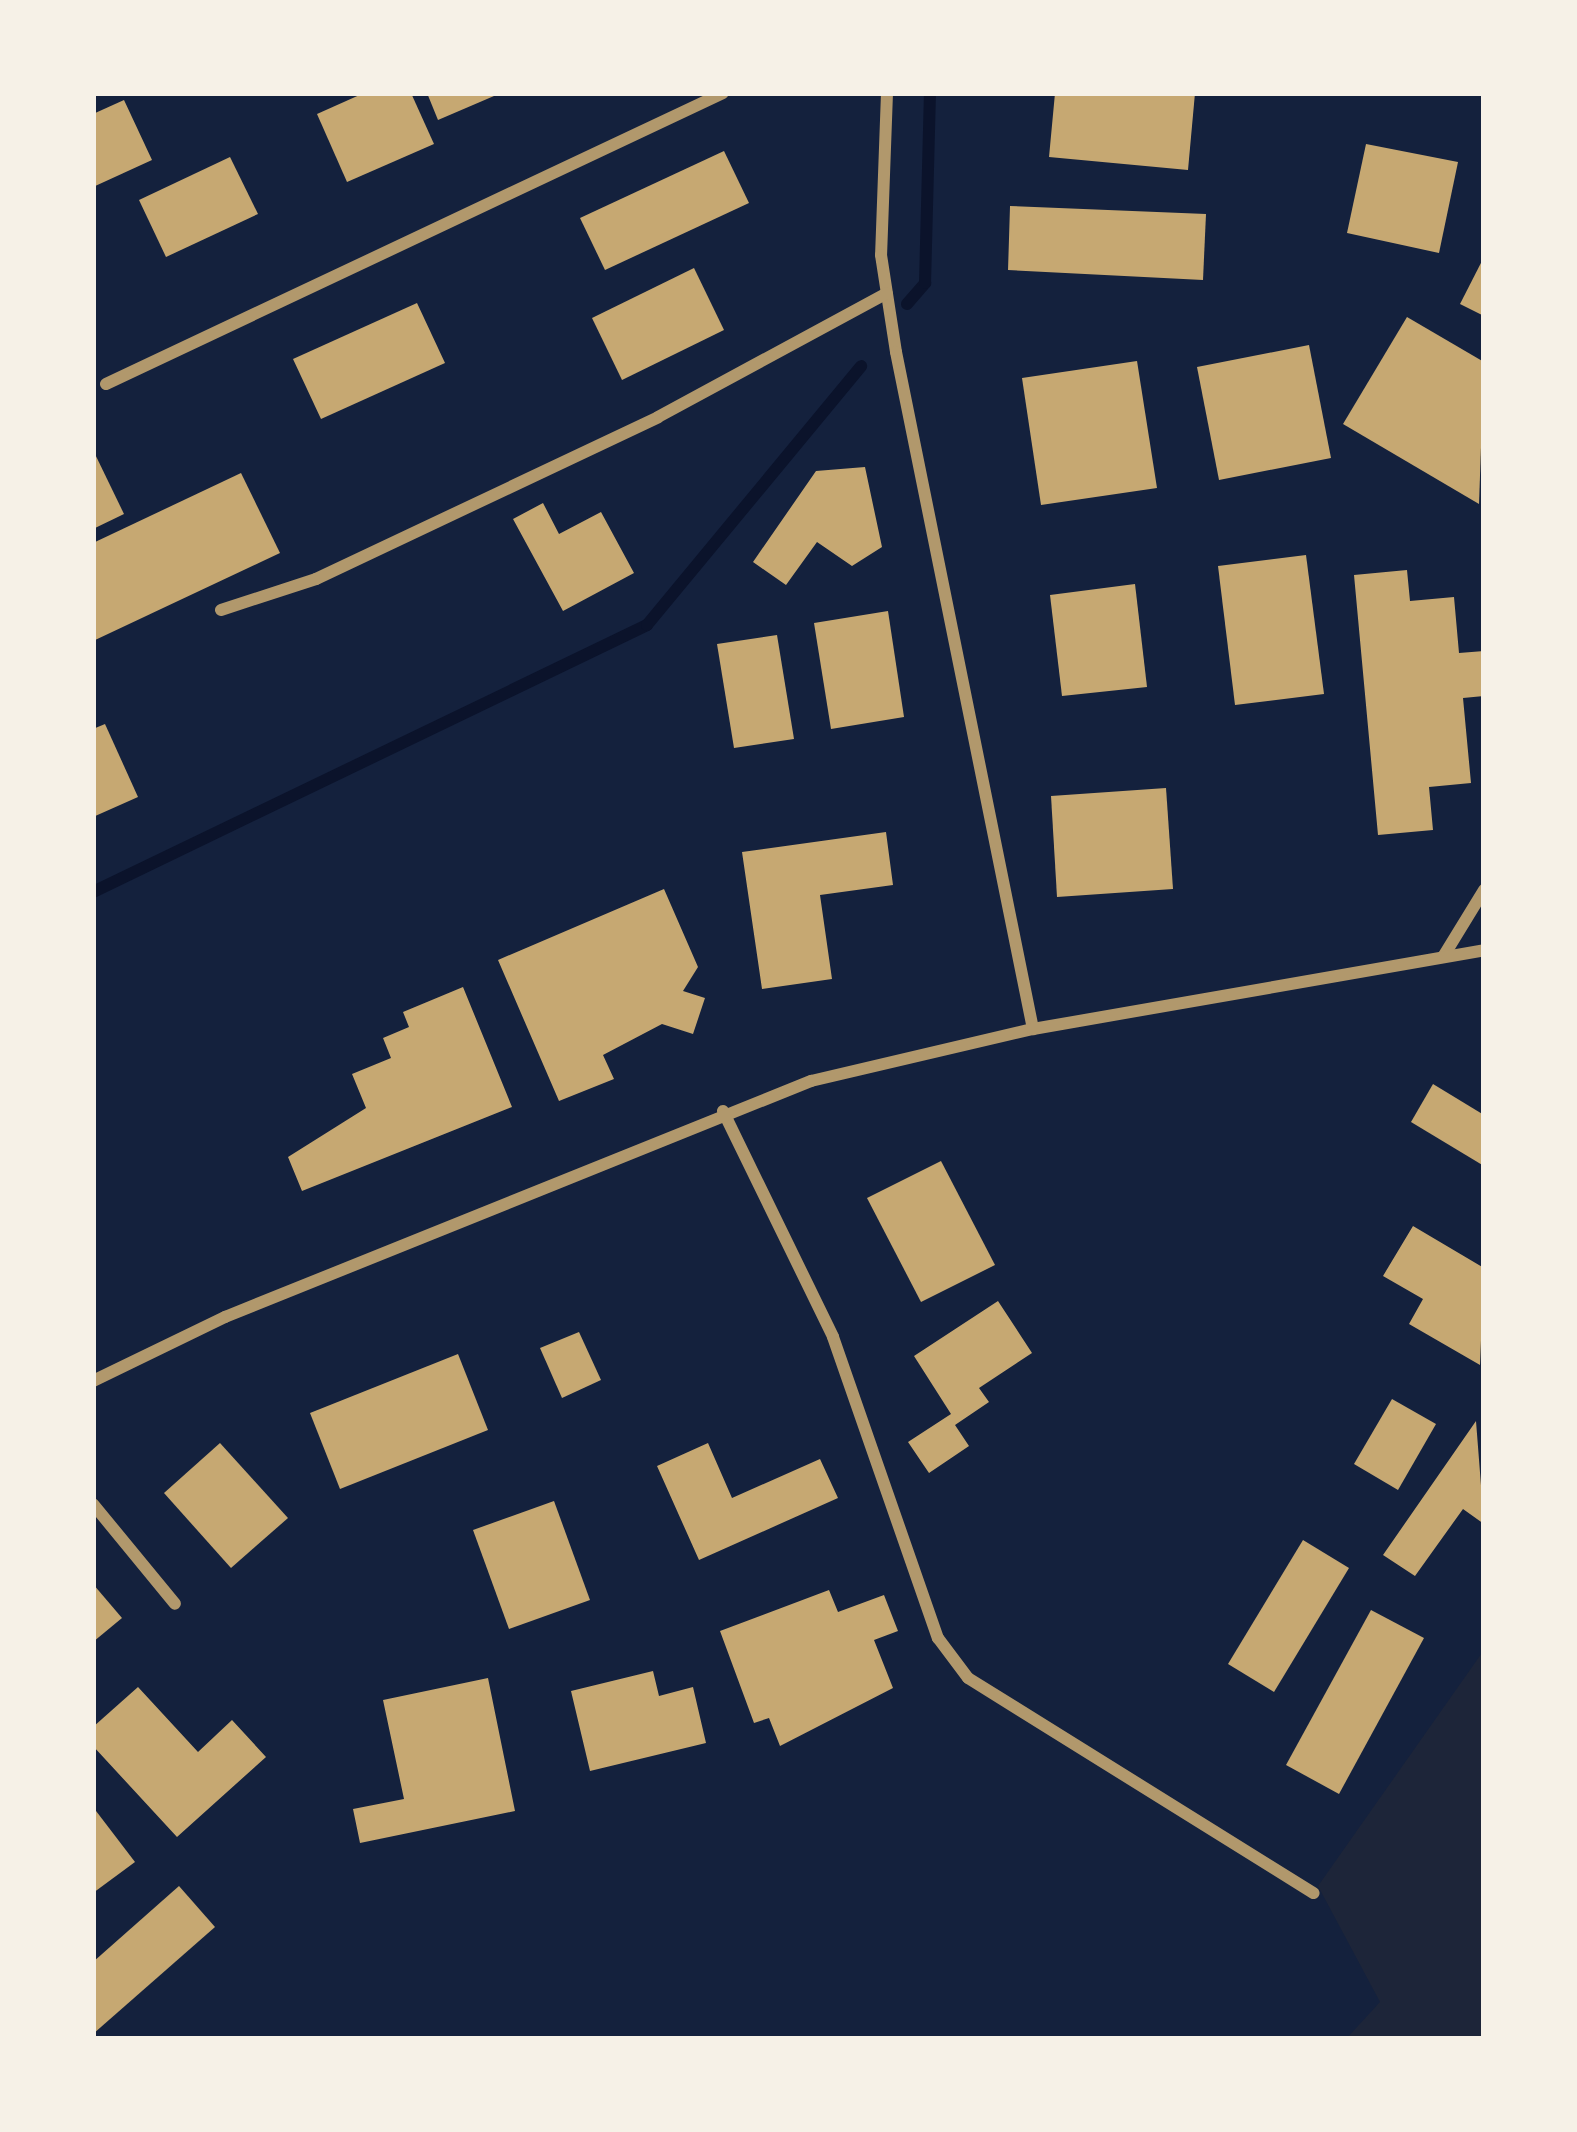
<!DOCTYPE html>
<html>
<head>
<meta charset="utf-8">
<style>
	body { margin:0 }
	#map { position:relative; width:1577px; height:2132px; overflow:hidden; background:#14213d; font-family:"Crimson Pro",serif }
	div>[style] { position:absolute }
	.green>* { inset:0; background:#1d2539 }
	.stream>* { height:12px; margin:-6px; padding:0 6px; transform-origin:6px; border-radius:6px; background:#0b132b }
	.building>* { inset:0; background:#c6a872 }
	.minor>* { height:12px; margin:-6px; padding:0 6px; transform-origin:6px; border-radius:6px; background:#b1986c }
	span { translate:-50% -50%; white-space:nowrap; text-align:center; line-height:1.15; -webkit-text-stroke:9px #f6f1e7; paint-order:stroke }
	.frame { position:absolute; inset:0; border:96px solid #f6f1e7; pointer-events:none }
</style>
</head>
<body>
<div id="map">
	<div class="green">
		<i style="clip-path:polygon(1484px 1650px,1484px 2039px,1346px 2039px,1380px 2002px,1318px 1886px)"></i>
	</div>
	<div class="stream">
		<i style="left:907px;top:304px;width:28px;rotate:-49deg"></i>
		<i style="left:925px;top:283px;width:190px;rotate:-88.5deg"></i>
		<i style="left:93px;top:892px;width:615px;rotate:-25.73deg"></i>
		<i style="left:647px;top:625px;width:336px;rotate:-50.4deg"></i>
	</div>
	<div class="building">
		<i style="clip-path:polygon(364px 93px,411px 93px,434px 144px,347px 182px,317px 114px)"></i>
		<i style="clip-path:polygon(427px 93px,501px 93px,438px 120px)"></i>
		<i style="clip-path:polygon(1055px 93px,1195px 93px,1188px 170px,1049px 157px)"></i>
		<i style="clip-path:polygon(124px 100px,152px 160px,93px 187px,93px 114px)"></i>
		<i style="clip-path:polygon(1366px 144px,1458px 162px,1439px 253px,1347px 233px)"></i>
		<i style="clip-path:polygon(724px 151px,749px 203px,605px 270px,580px 218px)"></i>
		<i style="clip-path:polygon(230px 157px,258px 214px,166px 257px,139px 200px)"></i>
		<i style="clip-path:polygon(1010px 206px,1206px 214px,1203px 280px,1008px 270px)"></i>
		<i style="clip-path:polygon(1484px 257px,1484px 316px,1460px 304px)"></i>
		<i style="clip-path:polygon(694px 268px,724px 330px,622px 380px,592px 318px)"></i>
		<i style="clip-path:polygon(417px 303px,445px 363px,321px 419px,293px 359px)"></i>
		<i style="clip-path:polygon(1407px 317px,1484px 362px,1479px 504px,1343px 424px)"></i>
		<i style="clip-path:polygon(1309px 345px,1331px 458px,1219px 480px,1197px 367px)"></i>
		<i style="clip-path:polygon(1137px 361px,1157px 488px,1041px 505px,1022px 378px)"></i>
		<i style="clip-path:polygon(93px 450px,124px 514px,93px 529px)"></i>
		<i style="clip-path:polygon(865px 467px,882px 547px,852px 566px,817px 542px,786px 585px,753px 562px,816px 471px)"></i>
		<i style="clip-path:polygon(241px 473px,280px 553px,93px 641px,93px 543px)"></i>
		<i style="clip-path:polygon(543px 503px,559px 534px,601px 512px,634px 573px,563px 611px,513px 519px)"></i>
		<i style="clip-path:polygon(1306px 555px,1324px 694px,1235px 705px,1218px 566px)"></i>
		<i style="clip-path:polygon(1407px 570px,1410px 601px,1454px 597px,1459px 653px,1484px 651px,1484px 696px,1463px 698px,1471px 783px,1429px 787px,1433px 830px,1378px 835px,1354px 575px)"></i>
		<i style="clip-path:polygon(1135px 584px,1147px 687px,1062px 696px,1050px 595px)"></i>
		<i style="clip-path:polygon(888px 611px,904px 717px,831px 729px,814px 623px)"></i>
		<i style="clip-path:polygon(777px 635px,794px 739px,734px 748px,717px 644px)"></i>
		<i style="clip-path:polygon(105px 724px,138px 797px,93px 817px,93px 729px)"></i>
		<i style="clip-path:polygon(1166px 788px,1173px 889px,1057px 897px,1051px 796px)"></i>
		<i style="clip-path:polygon(886px 832px,893px 885px,820px 895px,832px 979px,762px 989px,742px 852px)"></i>
		<i style="clip-path:polygon(664px 889px,698px 967px,683px 991px,705px 998px,693px 1034px,662px 1024px,603px 1055px,614px 1079px,559px 1101px,498px 960px)"></i>
		<i style="clip-path:polygon(463px 987px,512px 1107px,302px 1191px,288px 1157px,366px 1108px,352px 1074px,391px 1058px,383px 1038px,409px 1027px,403px 1012px)"></i>
		<i style="clip-path:polygon(1433px 1084px,1484px 1115px,1484px 1166px,1411px 1122px)"></i>
		<i style="clip-path:polygon(941px 1161px,995px 1265px,921px 1302px,867px 1198px)"></i>
		<i style="clip-path:polygon(1413px 1226px,1484px 1268px,1480px 1365px,1409px 1324px,1423px 1299px,1383px 1276px)"></i>
		<i style="clip-path:polygon(998px 1301px,1032px 1353px,979px 1388px,989px 1402px,955px 1425px,969px 1446px,929px 1473px,908px 1442px,951px 1414px,914px 1356px)"></i>
		<i style="clip-path:polygon(579px 1332px,601px 1380px,562px 1398px,540px 1348px)"></i>
		<i style="clip-path:polygon(458px 1354px,488px 1430px,340px 1489px,310px 1413px)"></i>
		<i style="clip-path:polygon(1392px 1399px,1436px 1424px,1398px 1490px,1354px 1464px)"></i>
		<i style="clip-path:polygon(1476px 1421px,1484px 1524px,1463px 1509px,1415px 1576px,1383px 1555px)"></i>
		<i style="clip-path:polygon(220px 1443px,288px 1518px,231px 1568px,164px 1493px)"></i>
		<i style="clip-path:polygon(708px 1443px,732px 1498px,820px 1459px,838px 1498px,699px 1560px,657px 1466px)"></i>
		<i style="clip-path:polygon(554px 1501px,590px 1600px,509px 1629px,473px 1530px)"></i>
		<i style="clip-path:polygon(1303px 1540px,1349px 1568px,1274px 1692px,1228px 1664px)"></i>
		<i style="clip-path:polygon(93px 1584px,122px 1618px,93px 1642px)"></i>
		<i style="clip-path:polygon(829px 1590px,838px 1612px,884px 1595px,898px 1631px,874px 1640px,893px 1688px,780px 1746px,769px 1718px,754px 1723px,720px 1631px)"></i>
		<i style="clip-path:polygon(1371px 1610px,1424px 1638px,1339px 1794px,1286px 1765px)"></i>
		<i style="clip-path:polygon(653px 1671px,659px 1696px,693px 1687px,706px 1743px,590px 1771px,571px 1691px)"></i>
		<i style="clip-path:polygon(488px 1678px,515px 1811px,360px 1843px,353px 1809px,404px 1799px,383px 1700px)"></i>
		<i style="clip-path:polygon(138px 1687px,198px 1752px,232px 1720px,266px 1757px,177px 1837px,93px 1746px,93px 1727px)"></i>
		<i style="clip-path:polygon(93px 1807px,135px 1862px,93px 1893px)"></i>
		<i style="clip-path:polygon(179px 1886px,215px 1927px,93px 2034px,93px 1962px)"></i>
	</div>
	<div class="minor">
		<i style="left:887px;top:93px;width:162px;rotate:92.1deg"></i>
		<i style="left:881px;top:255px;width:98px;rotate:81.2deg"></i>
		<i style="left:896px;top:352px;width:691px;rotate:78.56deg"></i>
		<i style="left:106px;top:384px;width:682px;rotate:-25.25deg"></i>
		<i style="left:221px;top:610px;width:100px;rotate:-18.1deg"></i>
		<i style="left:316px;top:579px;width:378px;rotate:-25.3deg"></i>
		<i style="left:658px;top:417px;width:260px;rotate:-28.4deg"></i>
		<i style="left:1443px;top:957px;width:79px;rotate:-58.5deg"></i>
		<i style="left:723px;top:1111px;width:251px;rotate:64deg"></i>
		<i style="left:833px;top:1337px;width:319px;rotate:70.8deg"></i>
		<i style="left:938px;top:1638px;width:50px;rotate:53.1deg"></i>
		<i style="left:968px;top:1678px;width:407px;rotate:31.9deg"></i>
		<i style="left:93px;top:1381px;width:147px;rotate:-25.9deg"></i>
		<i style="left:225px;top:1317px;width:632px;rotate:-21.94deg"></i>
		<i style="left:811px;top:1081px;width:228px;rotate:-13.2deg"></i>
		<i style="left:1033px;top:1029px;width:458px;rotate:-9.9deg"></i>
		<i style="left:93px;top:1504px;width:129px;rotate:50.6deg"></i>
	</div>
	<div class="frame"></div>
</div>
</body>
</html>
